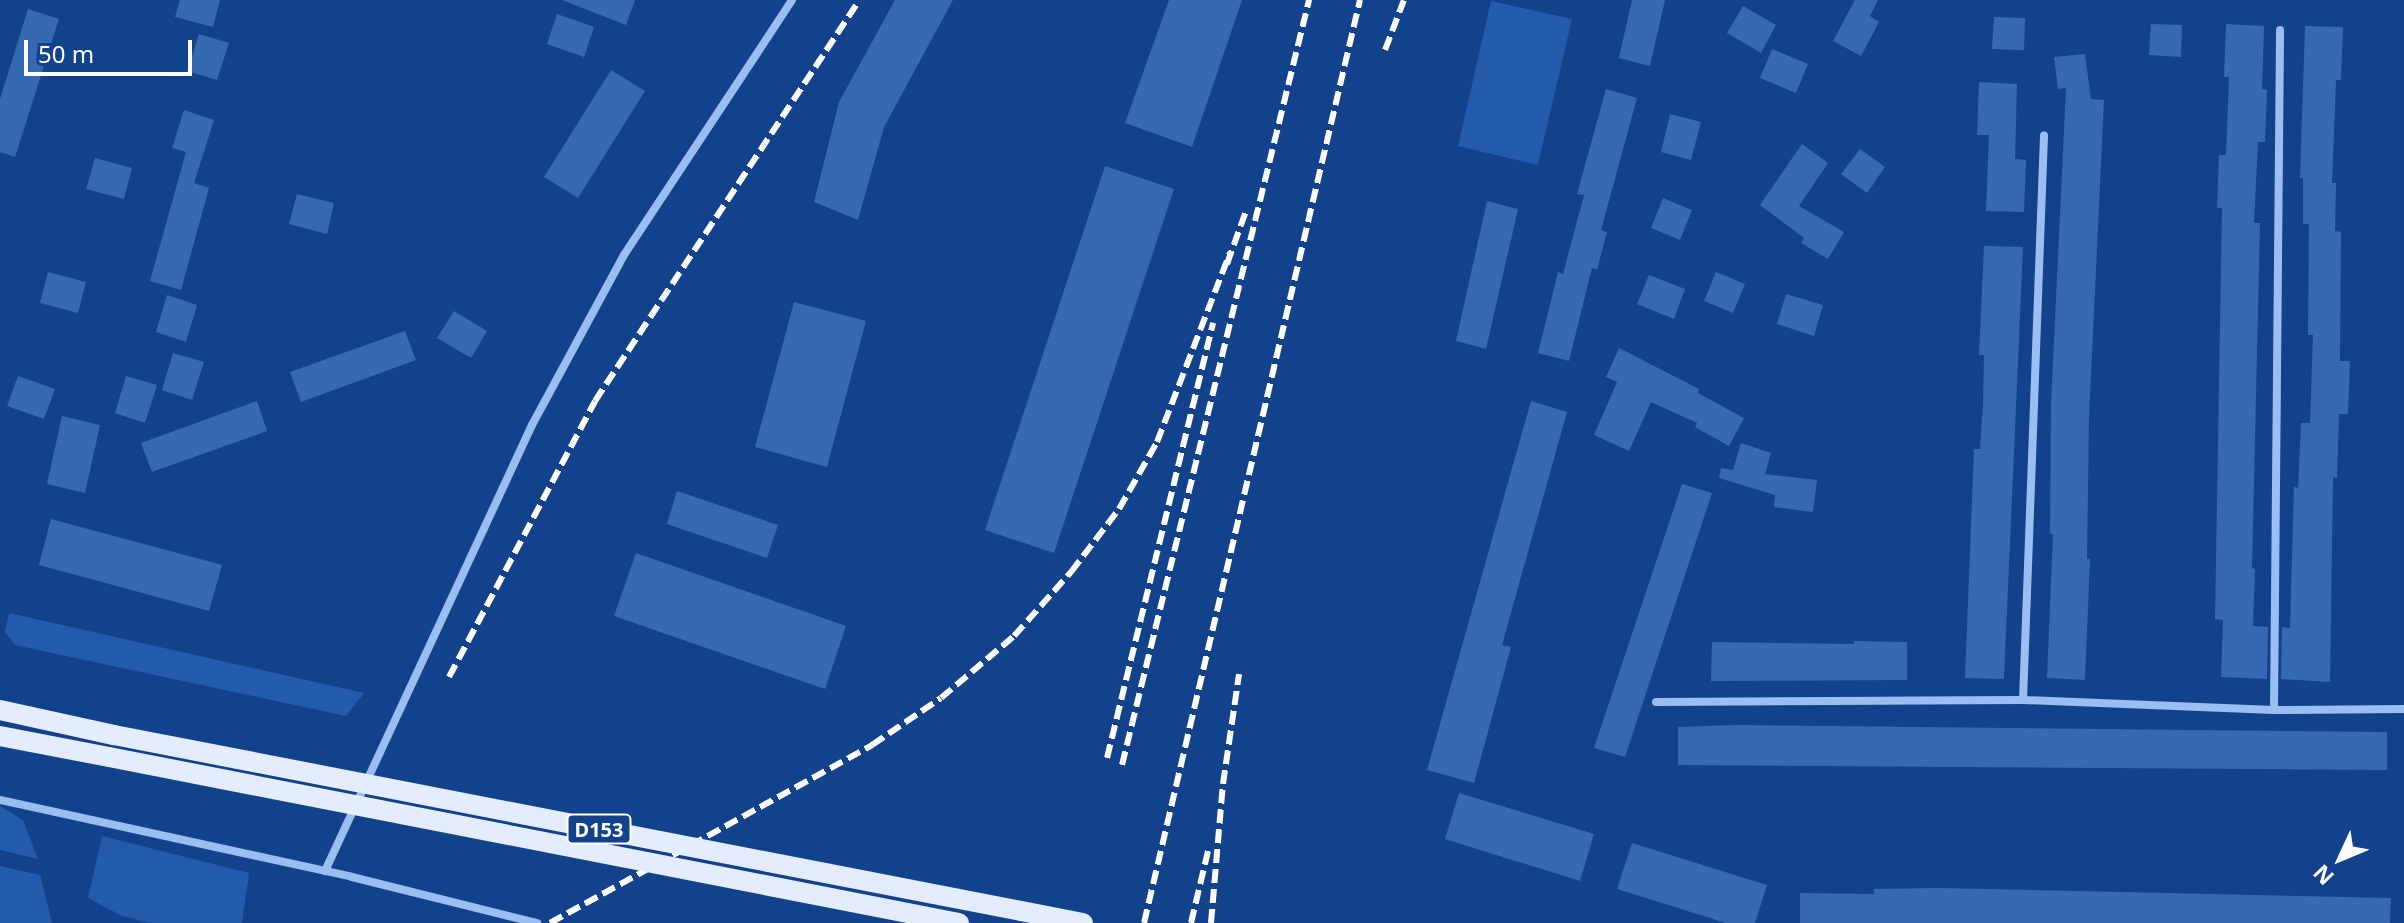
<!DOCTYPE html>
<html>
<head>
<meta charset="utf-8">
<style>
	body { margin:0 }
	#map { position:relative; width:2404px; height:923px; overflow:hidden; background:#12428c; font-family:"Noto Sans",sans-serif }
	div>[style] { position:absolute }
	.green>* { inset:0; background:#245bab }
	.building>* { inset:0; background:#3669b3 }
	.street>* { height:8px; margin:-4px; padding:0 4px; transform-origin:4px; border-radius:4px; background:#9abef1 }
	.primary>* { height:20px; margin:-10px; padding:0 10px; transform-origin:10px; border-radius:10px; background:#e4edff }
	.rail>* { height:6px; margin-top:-3px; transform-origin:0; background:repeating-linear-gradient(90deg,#fff 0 14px,transparent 0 20px) }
	.primary-bridge>* { height:20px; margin:-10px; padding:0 10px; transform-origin:10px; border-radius:10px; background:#e4edff }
	span { translate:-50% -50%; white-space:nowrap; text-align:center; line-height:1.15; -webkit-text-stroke:6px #12428c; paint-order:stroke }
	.shield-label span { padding:2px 6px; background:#12428c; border:2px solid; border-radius:6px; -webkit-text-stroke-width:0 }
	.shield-label { font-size:20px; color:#fff; font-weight:700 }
	.north { position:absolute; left:2300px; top:819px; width:80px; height:80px; -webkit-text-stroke:6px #12428c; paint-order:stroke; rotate:226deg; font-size:22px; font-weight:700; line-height:32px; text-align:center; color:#fff }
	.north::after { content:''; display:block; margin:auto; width:28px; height:36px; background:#fff; clip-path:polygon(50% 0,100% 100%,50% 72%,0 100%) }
	.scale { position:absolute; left:24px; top:40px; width:168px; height:36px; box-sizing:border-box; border:4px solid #fff; border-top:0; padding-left:10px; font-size:24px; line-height:28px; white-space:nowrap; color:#fff; -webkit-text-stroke:6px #12428c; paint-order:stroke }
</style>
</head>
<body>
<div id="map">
	<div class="green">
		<i style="clip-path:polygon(1491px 1px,1572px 19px,1538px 165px,1458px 146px)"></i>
		<i style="clip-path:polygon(9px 613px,364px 693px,346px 716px,15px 645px,5px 632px)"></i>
		<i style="clip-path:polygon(0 806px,23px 820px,38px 859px,0 850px)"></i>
		<i style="clip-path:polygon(102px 836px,249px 873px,242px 923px,152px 923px,122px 916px,88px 898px)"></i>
		<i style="clip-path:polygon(0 866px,40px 875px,52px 923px,0 923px)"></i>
	</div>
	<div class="building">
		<i style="clip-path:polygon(180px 0,220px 0,213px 27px,175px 17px)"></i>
		<i style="clip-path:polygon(562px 0,635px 0,626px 25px)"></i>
		<i style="clip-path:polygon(895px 0,953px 0,884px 127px,858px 220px,814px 202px,839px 102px)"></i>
		<i style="clip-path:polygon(1169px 0,1242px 0,1192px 147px,1125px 123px)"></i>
		<i style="clip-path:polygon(1632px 0,1665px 0,1650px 66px,1619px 58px)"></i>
		<i style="clip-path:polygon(1855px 0,1878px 0,1870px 16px,1879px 22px,1861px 56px,1833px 41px)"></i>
		<i style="clip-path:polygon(1743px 6px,1776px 25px,1761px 53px,1727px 33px)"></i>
		<i style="clip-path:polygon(28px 9px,59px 19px,15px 157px,0 152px,0 99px)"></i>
		<i style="clip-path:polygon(557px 14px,594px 27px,584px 57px,547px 44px)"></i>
		<i style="clip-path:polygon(1994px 17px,2025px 18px,2024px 50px,1992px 49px)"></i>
		<i style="clip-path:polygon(2151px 24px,2182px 25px,2181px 57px,2149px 55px)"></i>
		<i style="clip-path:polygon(2226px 24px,2264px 26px,2262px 89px,2267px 90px,2265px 142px,2258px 142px,2254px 223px,2260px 223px,2252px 568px,2255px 569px,2253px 626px,2268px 627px,2267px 679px,2221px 677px,2223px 620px,2215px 619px,2222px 208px,2217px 208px,2219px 155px,2226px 155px,2229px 77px,2224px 77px)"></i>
		<i style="clip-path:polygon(2305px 26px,2343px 27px,2341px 80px,2336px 80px,2332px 183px,2336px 183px,2335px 231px,2341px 232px,2340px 361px,2350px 361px,2348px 414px,2339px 414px,2337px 478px,2333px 477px,2330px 682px,2281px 679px,2282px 627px,2290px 628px,2294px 487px,2298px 488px,2301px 423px,2310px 423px,2313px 335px,2308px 335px,2309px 224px,2303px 224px,2303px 178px,2300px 178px)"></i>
		<i style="clip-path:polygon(199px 34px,229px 43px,217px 80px,187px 71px)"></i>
		<i style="clip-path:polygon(1772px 49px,1808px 64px,1796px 93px,1760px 78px)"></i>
		<i style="clip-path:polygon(2085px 54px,2091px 99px,2104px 100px,2089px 417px,2087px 559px,2090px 559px,2085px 680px,2047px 678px,2053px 534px,2050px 534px,2051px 404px,2066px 88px,2058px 89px,2054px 57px)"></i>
		<i style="clip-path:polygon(611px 70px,645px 91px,578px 198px,544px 177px)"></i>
		<i style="clip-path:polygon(1979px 82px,2017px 84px,2015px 159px,2026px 160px,2024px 212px,1986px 211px,1989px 135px,1977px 135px)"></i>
		<i style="clip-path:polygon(1606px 89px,1637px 98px,1601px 230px,1607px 232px,1597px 270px,1592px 268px,1569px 361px,1538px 353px,1558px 272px,1563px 274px,1584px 195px,1577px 194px)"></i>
		<i style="clip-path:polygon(184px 110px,214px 120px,194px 183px,209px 188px,181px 290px,150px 281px,186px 152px,172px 148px)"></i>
		<i style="clip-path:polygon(1670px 114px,1701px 122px,1691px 160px,1661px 152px)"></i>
		<i style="clip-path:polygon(1802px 144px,1828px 163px,1799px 206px,1844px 232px,1828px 259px,1801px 243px,1804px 238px,1760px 205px)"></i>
		<i style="clip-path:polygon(1860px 149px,1885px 167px,1867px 193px,1841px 174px)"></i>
		<i style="clip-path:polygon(95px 158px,132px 168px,124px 199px,86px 189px)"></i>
		<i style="clip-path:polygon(1105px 166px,1174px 189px,1054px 553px,985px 530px)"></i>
		<i style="clip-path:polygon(297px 194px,334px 203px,327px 234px,289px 224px)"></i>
		<i style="clip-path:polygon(1663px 198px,1692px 210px,1680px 240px,1651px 228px)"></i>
		<i style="clip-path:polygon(1487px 201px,1518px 209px,1486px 349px,1456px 341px)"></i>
		<i style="clip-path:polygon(1984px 246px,2023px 247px,2004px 679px,1965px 678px,1974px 449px,1980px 449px,1983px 403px,1984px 355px,1979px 355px)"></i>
		<i style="clip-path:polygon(48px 272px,86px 282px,78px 313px,40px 303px)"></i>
		<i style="clip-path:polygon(1716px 272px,1745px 284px,1733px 313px,1704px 301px)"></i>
		<i style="clip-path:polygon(1649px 275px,1685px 289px,1674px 319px,1637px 304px)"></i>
		<i style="clip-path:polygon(1786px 294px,1823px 305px,1814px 336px,1777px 324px)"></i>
		<i style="clip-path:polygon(167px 295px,197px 305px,186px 342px,156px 332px)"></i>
		<i style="clip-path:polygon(794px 302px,866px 321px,827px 467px,755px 447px)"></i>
		<i style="clip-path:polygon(454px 311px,487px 331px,471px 358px,437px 338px)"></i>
		<i style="clip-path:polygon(405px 331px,416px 360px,301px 402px,290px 372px)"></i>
		<i style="clip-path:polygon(1619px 348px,1699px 389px,1698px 393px,1744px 418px,1729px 446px,1695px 427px,1697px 423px,1651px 402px,1629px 451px,1594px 435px,1617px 382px,1606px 377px)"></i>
		<i style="clip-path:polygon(173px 353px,204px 362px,192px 400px,162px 390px)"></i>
		<i style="clip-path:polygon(18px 376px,55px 389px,44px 419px,7px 406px)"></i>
		<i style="clip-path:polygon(126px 376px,157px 385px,145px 423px,115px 413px)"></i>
		<i style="clip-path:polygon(257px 401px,267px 431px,152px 472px,141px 443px)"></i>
		<i style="clip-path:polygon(1531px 401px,1567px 412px,1502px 645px,1511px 647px,1474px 783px,1427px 770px)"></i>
		<i style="clip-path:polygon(62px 416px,100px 425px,85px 493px,47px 484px)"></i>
		<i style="clip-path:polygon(1741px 443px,1771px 453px,1765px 474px,1817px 480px,1813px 512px,1774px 507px,1775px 495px,1719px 478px,1721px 468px,1733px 470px)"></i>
		<i style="clip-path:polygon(1682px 484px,1712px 493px,1625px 757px,1594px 748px)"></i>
		<i style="clip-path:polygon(677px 491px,778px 525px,767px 558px,667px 524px)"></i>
		<i style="clip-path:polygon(51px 519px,222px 565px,209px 611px,39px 565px)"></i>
		<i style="clip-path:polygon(636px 553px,846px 626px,825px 689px,614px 616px)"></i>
		<i style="clip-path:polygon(1854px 641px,1907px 642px,1907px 680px,1711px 681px,1712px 642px,1854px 644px)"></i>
		<i style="clip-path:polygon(1737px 725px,2387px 732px,2387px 770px,1678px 765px,1678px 727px)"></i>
		<i style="clip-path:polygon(1459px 793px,1594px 834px,1580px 881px,1445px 839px)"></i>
		<i style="clip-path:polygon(1632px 843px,1767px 885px,1755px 923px,1726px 923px,1617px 889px)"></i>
		<i style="clip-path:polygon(1939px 888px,2391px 898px,2390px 923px,1800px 923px,1800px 893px,1874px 894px,1874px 889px)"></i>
	</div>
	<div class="street">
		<i style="left:2023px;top:700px;width:565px;rotate:-87.87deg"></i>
		<i style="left:1656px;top:702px;width:367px;rotate:-0.3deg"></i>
		<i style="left:2023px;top:700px;width:251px;rotate:2.3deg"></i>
		<i style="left:2274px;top:710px;width:130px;rotate:-0.4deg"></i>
		<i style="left:2274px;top:710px;width:680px;rotate:-89.49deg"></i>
		<i style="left:0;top:800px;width:360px;rotate:12.3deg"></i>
		<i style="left:352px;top:877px;width:191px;rotate:14deg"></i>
		<i style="left:325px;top:871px;width:492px;rotate:-65.1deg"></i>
		<i style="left:532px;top:425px;width:193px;rotate:-61.6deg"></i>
		<i style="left:624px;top:255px;width:305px;rotate:-56.6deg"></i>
	</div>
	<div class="primary">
		<i style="left:0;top:710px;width:117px;rotate:12.4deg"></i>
		<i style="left:0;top:736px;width:111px;rotate:10.9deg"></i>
	</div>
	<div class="rail">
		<i style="left:1385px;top:50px;width:53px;rotate:-69.2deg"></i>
		<i style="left:1227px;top:264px;width:59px;rotate:-70.3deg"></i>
		<i style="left:449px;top:677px;width:312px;rotate:-62.1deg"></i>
		<i style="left:595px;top:401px;width:480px;rotate:-56.6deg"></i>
		<i style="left:1107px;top:758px;width:448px;rotate:-76.3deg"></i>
		<i style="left:1122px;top:765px;width:788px;rotate:-76.26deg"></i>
		<i style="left:550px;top:923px;width:368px;rotate:-28.9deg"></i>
		<i style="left:872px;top:745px;width:83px;rotate:-34.3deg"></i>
		<i style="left:941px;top:698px;width:96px;rotate:-40.3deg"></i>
		<i style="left:1014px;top:636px;width:86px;rotate:-48.3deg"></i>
		<i style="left:1071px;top:572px;width:79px;rotate:-52.7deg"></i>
		<i style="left:1119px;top:509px;width:77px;rotate:-60.4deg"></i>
		<i style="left:1157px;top:442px;width:203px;rotate:-68.9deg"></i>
		<i style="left:1144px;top:923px;width:948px;rotate:-76.83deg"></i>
		<i style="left:1191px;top:923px;width:78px;rotate:-76.7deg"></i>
		<i style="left:1211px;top:923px;width:140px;rotate:-85.1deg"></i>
		<i style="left:1223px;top:784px;width:111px;rotate:-81.7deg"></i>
	</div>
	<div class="primary-bridge">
		<i style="left:114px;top:735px;width:987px;rotate:10.98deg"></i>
		<i style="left:109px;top:757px;width:866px;rotate:11.05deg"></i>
	</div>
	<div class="shield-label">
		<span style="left:599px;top:829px">D153</span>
	</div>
	<div class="north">N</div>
	<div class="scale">50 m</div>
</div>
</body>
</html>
